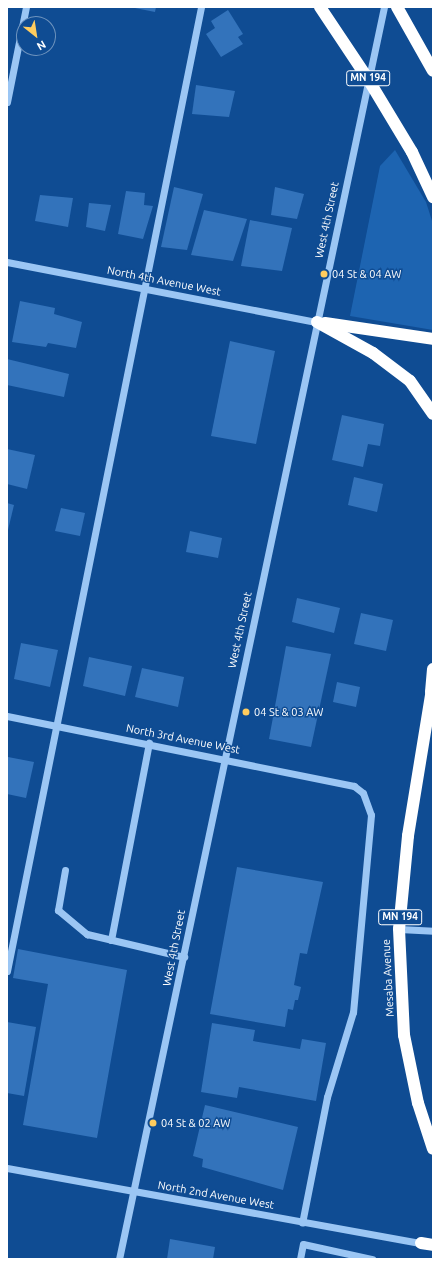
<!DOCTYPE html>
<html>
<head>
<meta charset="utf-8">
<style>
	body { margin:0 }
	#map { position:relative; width:440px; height:1266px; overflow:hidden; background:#0f4c93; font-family:Ubuntu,sans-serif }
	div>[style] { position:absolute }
	.green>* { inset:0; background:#1d64b1 }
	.building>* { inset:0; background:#3373bb }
	.minor>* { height:7px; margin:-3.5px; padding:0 3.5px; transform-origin:3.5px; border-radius:3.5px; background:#9bc6f4 }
	.highway>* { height:12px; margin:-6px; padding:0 6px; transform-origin:6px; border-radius:6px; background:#fff }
	.dots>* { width:11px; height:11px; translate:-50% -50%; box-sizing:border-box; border:2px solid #0f4c93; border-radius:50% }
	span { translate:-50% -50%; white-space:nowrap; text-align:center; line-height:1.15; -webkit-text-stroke:3px #0f4c93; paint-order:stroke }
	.shield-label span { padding:1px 3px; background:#0f4c93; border:1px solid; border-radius:3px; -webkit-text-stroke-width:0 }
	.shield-label { font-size:10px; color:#fff; font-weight:700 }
	.street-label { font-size:11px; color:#fff }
	.poi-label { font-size:11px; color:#fff }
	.left { translate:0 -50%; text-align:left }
	.frame { position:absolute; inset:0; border:8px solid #fff; pointer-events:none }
	.north { position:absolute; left:16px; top:16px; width:40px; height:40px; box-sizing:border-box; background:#0f4c93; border:1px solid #6f94be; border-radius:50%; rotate:150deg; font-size:11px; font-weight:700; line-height:16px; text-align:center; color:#fff }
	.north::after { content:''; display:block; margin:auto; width:14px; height:18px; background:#ffcc5e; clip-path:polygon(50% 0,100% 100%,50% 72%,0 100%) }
</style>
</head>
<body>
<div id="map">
	<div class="green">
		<i style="clip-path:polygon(395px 150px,426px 202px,433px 224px,433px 330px,350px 316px,380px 166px)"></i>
	</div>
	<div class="building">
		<i style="clip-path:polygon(130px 7px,156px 7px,155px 12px)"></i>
		<i style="clip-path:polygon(228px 10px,243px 34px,238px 37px,243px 44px,221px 57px,206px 34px,215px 28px,211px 21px)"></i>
		<i style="clip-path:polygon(196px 85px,235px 91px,229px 117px,192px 114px)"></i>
		<i style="clip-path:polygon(174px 187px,203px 194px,187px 250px,161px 247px)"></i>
		<i style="clip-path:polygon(275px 187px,304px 194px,297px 219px,271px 215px)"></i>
		<i style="clip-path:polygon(126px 191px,145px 193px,144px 205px,153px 206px,143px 239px,118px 234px)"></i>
		<i style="clip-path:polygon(40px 195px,73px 198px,68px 227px,35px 221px)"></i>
		<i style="clip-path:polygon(89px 203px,111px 205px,105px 231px,86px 227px)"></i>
		<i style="clip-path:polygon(204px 210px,247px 219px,233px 261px,191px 255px)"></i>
		<i style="clip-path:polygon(250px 220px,292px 228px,282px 271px,241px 266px)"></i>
		<i style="clip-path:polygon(20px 301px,55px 308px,54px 314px,82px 322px,76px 348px,48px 343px,46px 347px,12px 342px)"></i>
		<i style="clip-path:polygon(230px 341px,275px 351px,256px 444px,211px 436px)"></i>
		<i style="clip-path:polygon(7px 359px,69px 374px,64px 397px,7px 385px)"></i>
		<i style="clip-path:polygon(342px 415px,384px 424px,380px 446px,368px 444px,363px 467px,332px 460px)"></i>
		<i style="clip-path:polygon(7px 449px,35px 455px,27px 489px,7px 484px)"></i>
		<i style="clip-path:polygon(354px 477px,383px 484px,377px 512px,348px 505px)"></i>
		<i style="clip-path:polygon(7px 503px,14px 505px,8px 530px,7px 530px)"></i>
		<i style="clip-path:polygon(61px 508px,85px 513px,80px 536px,55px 531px)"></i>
		<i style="clip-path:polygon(190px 531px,222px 538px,218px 558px,186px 552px)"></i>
		<i style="clip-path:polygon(297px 598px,340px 608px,334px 633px,292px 622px)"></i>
		<i style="clip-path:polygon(361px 613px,393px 620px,386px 651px,354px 644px)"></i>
		<i style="clip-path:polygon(21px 643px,58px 650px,50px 687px,14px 679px)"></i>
		<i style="clip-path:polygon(286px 646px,331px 654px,311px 747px,269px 739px)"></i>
		<i style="clip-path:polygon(89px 657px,132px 666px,125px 696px,83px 686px)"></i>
		<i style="clip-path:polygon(142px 668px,184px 677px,178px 707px,135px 697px)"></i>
		<i style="clip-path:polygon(337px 682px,360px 687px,356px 707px,333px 702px)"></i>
		<i style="clip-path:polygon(8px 757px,34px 762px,26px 798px,7px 794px)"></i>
		<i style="clip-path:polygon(237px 867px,323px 882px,307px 954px,300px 953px,294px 985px,301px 987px,298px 1000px,295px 1000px,293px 1010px,288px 1009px,285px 1027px,210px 1014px)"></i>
		<i style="clip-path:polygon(18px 949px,127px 970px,97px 1138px,23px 1125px,48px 984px,13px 978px)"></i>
		<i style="clip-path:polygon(7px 1022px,36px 1027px,24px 1096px,7px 1093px)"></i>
		<i style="clip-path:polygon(212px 1023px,255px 1030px,253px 1041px,300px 1049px,302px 1039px,326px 1043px,316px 1101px,239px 1087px,237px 1098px,201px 1092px)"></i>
		<i style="clip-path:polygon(205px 1105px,298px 1127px,283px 1190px,202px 1167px,203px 1159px,193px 1156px)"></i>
		<i style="clip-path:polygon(170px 1239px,215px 1247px,213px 1259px,167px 1259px)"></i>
	</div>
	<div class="minor">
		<i style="left:7px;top:102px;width:97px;rotate:-78.7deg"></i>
		<i style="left:7px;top:262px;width:316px;rotate:11deg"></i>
		<i style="left:7px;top:716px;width:354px;rotate:11.4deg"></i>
		<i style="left:354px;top:786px;width:11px;rotate:38deg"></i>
		<i style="left:363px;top:793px;width:23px;rotate:70deg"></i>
		<i style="left:371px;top:815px;width:198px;rotate:95.2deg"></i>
		<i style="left:353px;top:1012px;width:89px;rotate:107deg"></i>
		<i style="left:327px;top:1097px;width:128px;rotate:101.2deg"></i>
		<i style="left:65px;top:870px;width:41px;rotate:99.9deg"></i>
		<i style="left:58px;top:910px;width:38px;rotate:40deg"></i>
		<i style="left:87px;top:934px;width:100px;rotate:13.3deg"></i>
		<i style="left:399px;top:929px;width:34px;rotate:3deg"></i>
		<i style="left:111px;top:940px;width:201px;rotate:-79.1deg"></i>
		<i style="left:7px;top:971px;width:983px;rotate:-78.62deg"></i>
		<i style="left:7px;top:1168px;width:421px;rotate:10.3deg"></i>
		<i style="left:119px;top:1259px;width:1280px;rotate:-78.05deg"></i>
		<i style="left:300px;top:1259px;width:15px;rotate:-79deg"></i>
		<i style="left:303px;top:1244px;width:71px;rotate:12.3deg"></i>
	</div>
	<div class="highway">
		<i style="left:320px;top:7px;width:87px;rotate:56.3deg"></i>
		<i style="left:368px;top:79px;width:85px;rotate:58.9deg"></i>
		<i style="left:412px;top:152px;width:50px;rotate:65deg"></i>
		<i style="left:397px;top:7px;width:73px;rotate:60.6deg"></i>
		<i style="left:317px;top:322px;width:64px;rotate:29deg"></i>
		<i style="left:373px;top:353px;width:46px;rotate:37.1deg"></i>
		<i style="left:410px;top:381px;width:40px;rotate:55.1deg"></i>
		<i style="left:325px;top:323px;width:109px;rotate:8.4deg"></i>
		<i style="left:433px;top:683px;width:155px;rotate:99.3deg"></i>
		<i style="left:408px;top:836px;width:93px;rotate:95.5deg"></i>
		<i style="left:399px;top:929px;width:106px;rotate:87.3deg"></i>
		<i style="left:404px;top:1035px;width:69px;rotate:78.4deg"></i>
		<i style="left:418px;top:1103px;width:48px;rotate:71.9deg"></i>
		<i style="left:431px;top:692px;width:23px;rotate:-85deg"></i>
		<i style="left:421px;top:1243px;width:12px;rotate:9deg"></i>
	</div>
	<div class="dots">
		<i style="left:324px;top:274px;background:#ffcc5e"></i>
		<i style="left:246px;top:712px;background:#ffcc5e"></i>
		<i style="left:153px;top:1123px;background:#ffcc5e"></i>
	</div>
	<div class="shield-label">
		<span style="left:368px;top:78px">MN 194</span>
		<span style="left:400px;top:917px">MN 194</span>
	</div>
	<div class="street-label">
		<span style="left:327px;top:220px;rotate:-78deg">West 4th Street</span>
		<span style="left:164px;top:281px;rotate:11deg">North 4th Avenue West</span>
		<span style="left:240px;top:630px;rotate:-78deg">West 4th Street</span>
		<span style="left:183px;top:739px;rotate:11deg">North 3rd Avenue West</span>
		<span style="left:174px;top:948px;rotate:-79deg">West 4th Street</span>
		<span style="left:388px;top:978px;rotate:-93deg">Mesaba Avenue</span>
		<span style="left:216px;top:1195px;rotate:10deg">North 2nd Avenue West</span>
	</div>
	<div class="poi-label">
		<span class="left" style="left:332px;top:274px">04 St &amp; 04 AW</span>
		<span class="left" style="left:254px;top:712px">04 St &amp; 03 AW</span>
		<span class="left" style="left:161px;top:1123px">04 St &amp; 02 AW</span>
	</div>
	<div class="frame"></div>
	<div class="north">N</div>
</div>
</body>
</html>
